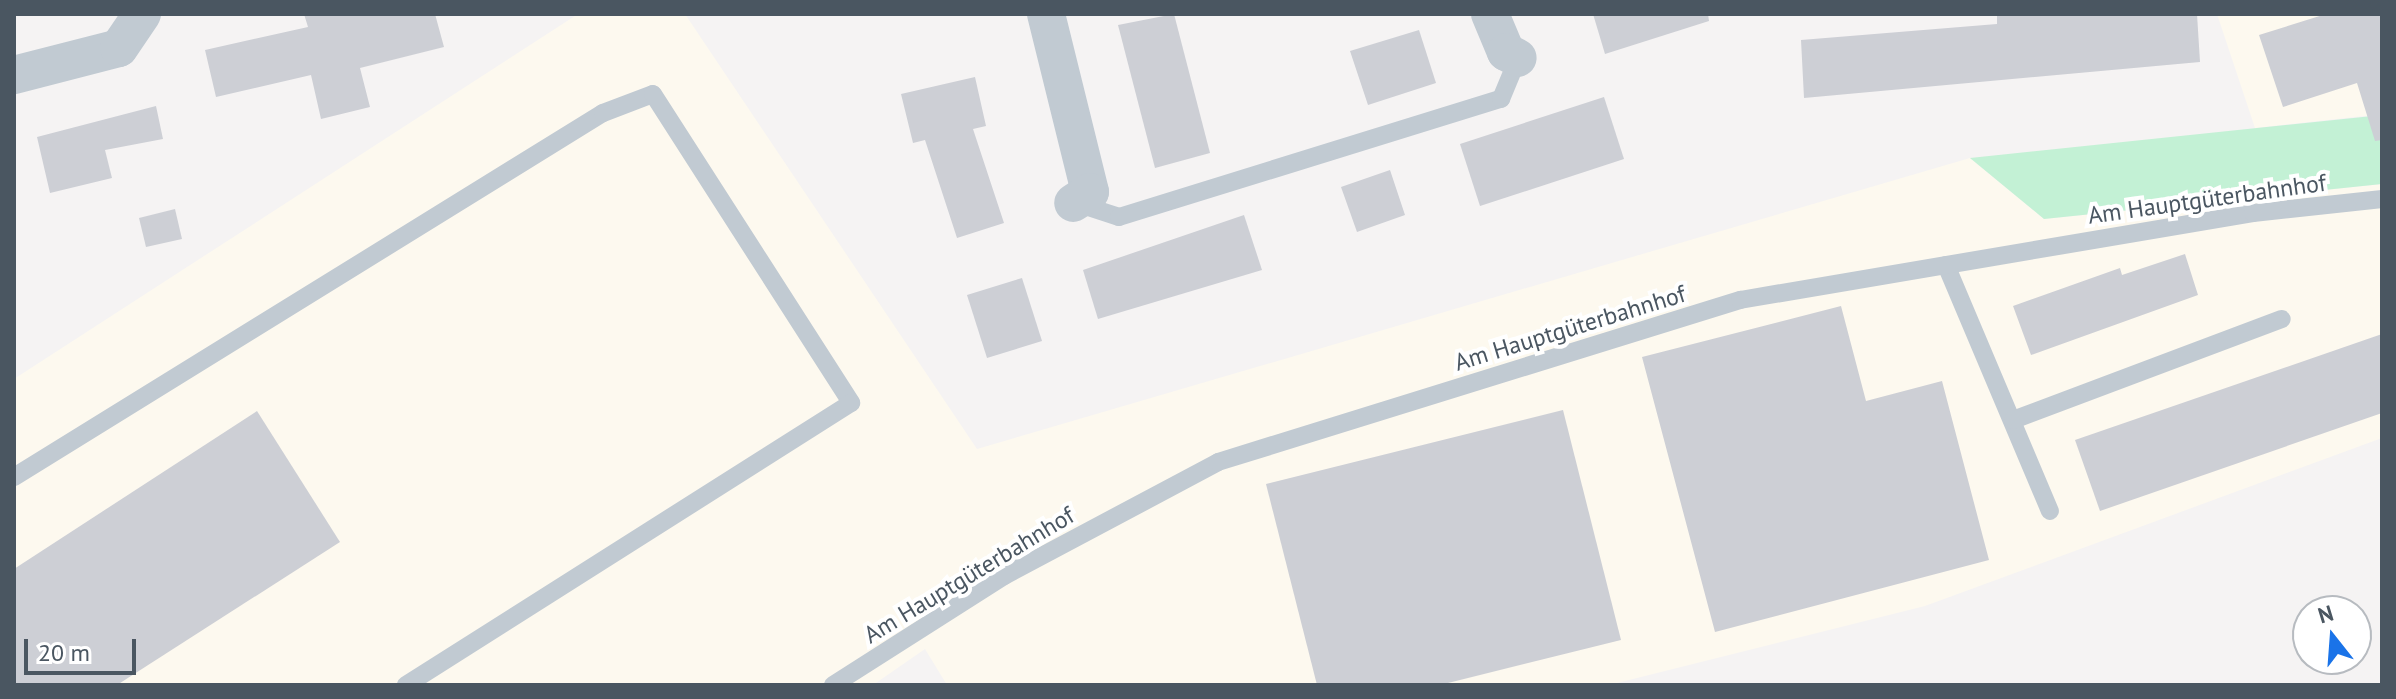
<!DOCTYPE html>
<html>
<head>
<meta charset="utf-8">
<style>
	body { margin:0 }
	#map { position:relative; width:2396px; height:699px; overflow:hidden; background:#f5f3f3; font-family:"PT Sans",sans-serif }
	div>[style] { position:absolute }
	.commercial>* { inset:0; background:#fdf9ef }
	.green>* { inset:0; background:#c3f1d5 }
	.building>* { inset:0; background:#cdcfd5 }
	.service>* { height:18px; margin:-9px; padding:0 9px; transform-origin:9px; border-radius:9px; background:#c1cad2 }
	.minor>* { height:38px; margin:-19px; padding:0 19px; transform-origin:19px; border-radius:19px; background:#c1cad2 }
	span { translate:-50% -50%; white-space:nowrap; text-align:center; line-height:1.15; -webkit-text-stroke:8px #fff; paint-order:stroke }
	.street-label { font-size:24px; color:#4a5661 }
	.frame { position:absolute; inset:0; border:16px solid #4a5661; pointer-events:none }
	.north { position:absolute; left:2292px; top:595px; width:80px; height:80px; box-sizing:border-box; background:#fff; border:2px solid #b7bbc0; border-radius:50%; rotate:343deg; font-size:22px; font-weight:700; line-height:32px; text-align:center; color:#4a5661 }
	.north::after { content:''; display:block; margin:auto; width:28px; height:36px; background:#1a73e8; clip-path:polygon(50% 0,100% 100%,50% 72%,0 100%) }
	.scale { position:absolute; left:24px; top:639px; width:112px; height:36px; box-sizing:border-box; border:4px solid #4a5661; border-top:0; padding-left:10px; font-size:24px; line-height:28px; white-space:nowrap; color:#4a5661; -webkit-text-stroke:6px #fff; paint-order:stroke }
</style>
</head>
<body>
<div id="map">
	<div class="commercial">
		<i style="clip-path:polygon(578px 14px,685px 14px,977px 449px,1970px 158px,2044px 219px,2382px 184px,2382px 438px,1925px 606px,1609px 685px,947px 685px,925px 649px,873px 685px,14px 685px,14px 379px)"></i>
		<i style="clip-path:polygon(2217px 14px,2382px 14px,2382px 114px,2255px 128px)"></i>
	</div>
	<div class="green">
		<i style="clip-path:polygon(2382px 115px,2382px 184px,2044px 219px,1970px 158px)"></i>
	</div>
	<div class="building">
		<i style="clip-path:polygon(304px 14px,435px 14px,444px 47px,360px 68px,370px 107px,321px 119px,311px 75px,216px 97px,205px 50px,308px 27px)"></i>
		<i style="clip-path:polygon(1174px 14px,1210px 153px,1155px 168px,1118px 25px)"></i>
		<i style="clip-path:polygon(1593px 14px,1708px 14px,1709px 21px,1605px 54px)"></i>
		<i style="clip-path:polygon(2197px 14px,2200px 62px,1804px 98px,1801px 40px,1997px 24px,1997px 16px)"></i>
		<i style="clip-path:polygon(2326px 14px,2382px 14px,2382px 140px,2375px 141px,2357px 83px,2283px 107px,2259px 35px)"></i>
		<i style="clip-path:polygon(1419px 30px,1436px 83px,1368px 105px,1350px 51px)"></i>
		<i style="clip-path:polygon(975px 77px,986px 126px,973px 129px,1004px 223px,957px 238px,925px 140px,913px 143px,901px 94px)"></i>
		<i style="clip-path:polygon(1604px 97px,1624px 159px,1480px 206px,1460px 144px)"></i>
		<i style="clip-path:polygon(156px 106px,163px 139px,105px 150px,112px 178px,50px 193px,37px 137px)"></i>
		<i style="clip-path:polygon(1390px 170px,1405px 215px,1357px 232px,1341px 187px)"></i>
		<i style="clip-path:polygon(175px 209px,182px 239px,146px 247px,139px 218px)"></i>
		<i style="clip-path:polygon(1244px 215px,1262px 270px,1098px 319px,1083px 270px)"></i>
		<i style="clip-path:polygon(2185px 254px,2198px 295px,2031px 355px,2013px 306px,2120px 268px,2122px 275px)"></i>
		<i style="clip-path:polygon(1022px 278px,1042px 341px,987px 358px,967px 295px)"></i>
		<i style="clip-path:polygon(1841px 306px,1866px 401px,1942px 381px,1989px 560px,1715px 632px,1642px 357px)"></i>
		<i style="clip-path:polygon(2382px 334px,2382px 413px,2100px 511px,2075px 440px)"></i>
		<i style="clip-path:polygon(1563px 410px,1621px 640px,1440px 685px,1317px 685px,1266px 484px)"></i>
		<i style="clip-path:polygon(257px 411px,340px 542px,117px 685px,14px 685px,14px 569px)"></i>
	</div>
	<div class="service">
		<i style="left:1076px;top:203px;width:45px;rotate:18deg"></i>
		<i style="left:1119px;top:217px;width:400px;rotate:-17.2deg"></i>
		<i style="left:1501px;top:99px;width:44px;rotate:-67.5deg"></i>
		<i style="left:1946px;top:265px;width:267px;rotate:67.1deg"></i>
		<i style="left:2013px;top:420px;width:287px;rotate:-20.6deg"></i>
		<i style="left:14px;top:477px;width:692px;rotate:-31.72deg"></i>
		<i style="left:603px;top:113px;width:53px;rotate:-20.8deg"></i>
		<i style="left:653px;top:94px;width:367px;rotate:57.3deg"></i>
		<i style="left:851px;top:403px;width:527px;rotate:147.64deg"></i>
		<i style="left:833px;top:685px;width:203px;rotate:-32.5deg"></i>
		<i style="left:1004px;top:576px;width:242px;rotate:-28deg"></i>
		<i style="left:1218px;top:462px;width:547px;rotate:-17.24deg"></i>
		<i style="left:1740px;top:300px;width:520px;rotate:-9.63deg"></i>
		<i style="left:2253px;top:213px;width:130px;rotate:-6.2deg"></i>
	</div>
	<div class="minor">
		<i style="left:1046px;top:14px;width:183px;rotate:76.1deg"></i>
		<i style="left:1090px;top:192px;width:20px;rotate:147deg"></i>
		<i style="left:1490px;top:14px;width:41px;rotate:67.2deg"></i>
		<i style="left:1506px;top:52px;width:13px;rotate:27deg"></i>
		<i style="left:14px;top:75px;width:108px;rotate:-14.4deg"></i>
		<i style="left:119px;top:48px;width:41px;rotate:-55.9deg"></i>
	</div>
	<div class="street-label">
		<span style="left:2207px;top:199px;rotate:-8deg">Am Hauptgüterbahnhof</span>
		<span style="left:1570px;top:328px;rotate:-17deg">Am Hauptgüterbahnhof</span>
		<span style="left:969px;top:575px;rotate:-31deg">Am Hauptgüterbahnhof</span>
	</div>
	<div class="frame"></div>
	<div class="north">N</div>
	<div class="scale">20 m</div>
</div>
</body>
</html>
